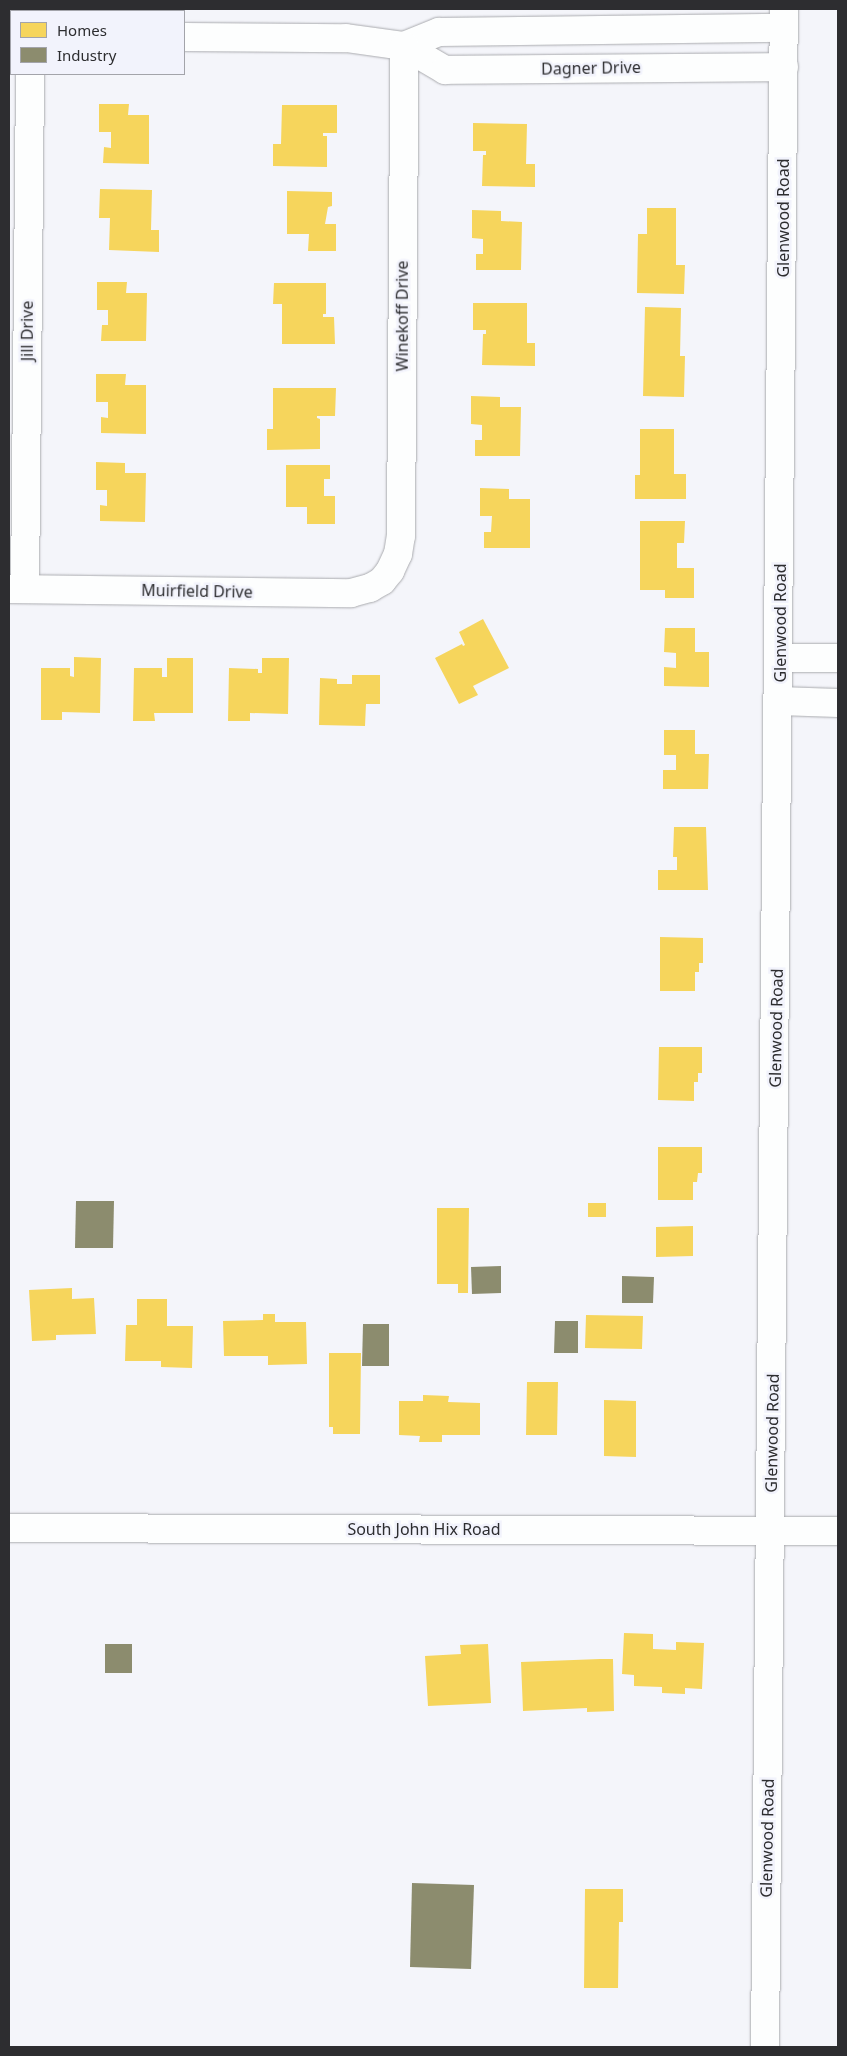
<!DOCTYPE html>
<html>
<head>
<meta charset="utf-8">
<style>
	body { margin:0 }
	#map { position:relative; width:847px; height:2056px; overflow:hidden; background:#f4f5fa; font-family:"Noto Sans",sans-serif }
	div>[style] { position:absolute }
	.homes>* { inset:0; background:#f6d55c }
	.industry>* { inset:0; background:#8c8c6e }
	.roads { filter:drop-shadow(0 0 1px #aaabaf) drop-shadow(0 0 1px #aaabaf) }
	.minor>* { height:28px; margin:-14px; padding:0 14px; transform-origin:14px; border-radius:14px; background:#fdfefe }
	span { translate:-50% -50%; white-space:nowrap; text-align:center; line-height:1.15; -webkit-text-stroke:5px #f2f3fc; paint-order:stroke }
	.street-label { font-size:16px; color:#2d2d30 }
	.frame { position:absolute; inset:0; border:10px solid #2d2d30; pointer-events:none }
	.legend { position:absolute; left:10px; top:10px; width:175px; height:65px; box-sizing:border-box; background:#f2f3fc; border:1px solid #a3a4aa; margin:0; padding:6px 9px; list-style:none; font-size:15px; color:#2d2d30 }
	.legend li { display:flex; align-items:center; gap:10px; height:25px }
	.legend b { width:25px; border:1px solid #a3a4aa }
</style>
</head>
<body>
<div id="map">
	<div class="homes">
		<i style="clip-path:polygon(99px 104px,129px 104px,128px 115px,149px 115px,149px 164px,103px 163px,104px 147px,111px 148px,111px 132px,99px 132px)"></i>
		<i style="clip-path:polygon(282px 105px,337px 105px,337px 133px,323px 133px,323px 136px,327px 136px,327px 167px,273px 166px,273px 144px,281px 144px)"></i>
		<i style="clip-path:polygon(473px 123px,527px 124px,526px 164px,535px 164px,535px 187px,482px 186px,483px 155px,486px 155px,486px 151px,473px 151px)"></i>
		<i style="clip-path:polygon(100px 189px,152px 190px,151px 230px,159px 230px,159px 252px,109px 250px,110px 218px,99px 218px)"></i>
		<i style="clip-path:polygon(287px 191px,332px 192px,332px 206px,328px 207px,325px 224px,336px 224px,336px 251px,308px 251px,309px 234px,287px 234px)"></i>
		<i style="clip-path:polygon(647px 208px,676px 208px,676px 265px,685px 265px,684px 294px,637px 293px,638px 234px,647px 234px)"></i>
		<i style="clip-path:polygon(472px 210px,501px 211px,501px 221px,522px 222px,521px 270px,476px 270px,476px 254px,483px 254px,483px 239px,472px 238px)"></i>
		<i style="clip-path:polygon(97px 282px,127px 282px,126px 293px,147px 293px,146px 341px,101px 341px,102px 325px,108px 325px,108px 310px,97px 310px)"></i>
		<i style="clip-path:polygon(274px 283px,326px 283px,326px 314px,323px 314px,323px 317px,334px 317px,335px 344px,282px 344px,282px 304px,273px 304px)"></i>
		<i style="clip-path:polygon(473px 303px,527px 303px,527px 343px,535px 343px,535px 366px,482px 365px,483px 334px,486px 334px,486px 330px,473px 330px)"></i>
		<i style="clip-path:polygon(645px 307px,681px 308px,680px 356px,685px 356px,684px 397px,643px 396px)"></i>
		<i style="clip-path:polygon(96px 374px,126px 374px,125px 385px,146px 385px,146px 434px,101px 433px,101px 417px,108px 418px,108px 402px,96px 402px)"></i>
		<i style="clip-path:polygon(273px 388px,336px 388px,335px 416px,317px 416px,317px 418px,320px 419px,320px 449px,267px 450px,267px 429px,273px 429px)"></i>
		<i style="clip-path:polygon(471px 396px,500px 397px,500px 407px,521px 407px,520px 456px,475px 456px,475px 440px,482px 440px,482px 425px,471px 424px)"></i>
		<i style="clip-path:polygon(640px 429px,674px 429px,674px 474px,686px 474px,686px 499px,635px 499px,635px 475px,640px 475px)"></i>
		<i style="clip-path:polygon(96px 462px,125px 463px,125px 473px,146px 473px,145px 522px,100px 521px,100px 505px,107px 506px,107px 490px,96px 490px)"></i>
		<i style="clip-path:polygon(286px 465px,330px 465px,330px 479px,324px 479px,324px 496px,335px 496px,335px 524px,307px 524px,307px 507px,286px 507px)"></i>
		<i style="clip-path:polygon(480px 488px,509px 489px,509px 499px,530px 499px,530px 548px,484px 548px,484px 532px,491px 532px,492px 516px,480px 516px)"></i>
		<i style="clip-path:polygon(640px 521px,685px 521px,684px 543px,677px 543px,677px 568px,694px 568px,694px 598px,665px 598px,665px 590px,640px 590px)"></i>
		<i style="clip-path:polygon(483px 619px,509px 668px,473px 686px,478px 695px,459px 704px,435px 658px,462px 644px,463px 646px,465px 645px,459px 632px)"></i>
		<i style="clip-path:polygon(665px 628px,695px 628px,695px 652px,709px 652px,709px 687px,664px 686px,664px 667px,676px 668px,676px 653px,664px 652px)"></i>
		<i style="clip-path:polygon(74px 657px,101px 658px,100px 713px,62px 712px,62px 720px,41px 720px,41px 668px,70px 668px,70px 676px,74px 677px)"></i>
		<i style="clip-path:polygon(167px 658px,193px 658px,193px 713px,154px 713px,155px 721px,133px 721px,134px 668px,162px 668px,162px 677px,167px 677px)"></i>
		<i style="clip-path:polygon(262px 658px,289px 658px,288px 714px,250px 713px,250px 721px,228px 721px,229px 668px,258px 669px,258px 673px,262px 673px)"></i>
		<i style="clip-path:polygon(352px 675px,380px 675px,380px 704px,366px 704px,365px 726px,319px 725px,320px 678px,337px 679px,337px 684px,352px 684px)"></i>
		<i style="clip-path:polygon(664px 730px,695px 730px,695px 754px,709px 754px,708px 789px,663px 789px,663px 770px,676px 770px,676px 755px,664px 755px)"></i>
		<i style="clip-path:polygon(674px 827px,706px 827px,708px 890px,658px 890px,658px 870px,677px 870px,677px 857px,673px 857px)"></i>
		<i style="clip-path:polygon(660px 937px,703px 938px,703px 963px,699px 963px,699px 972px,695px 972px,695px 991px,660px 991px)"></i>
		<i style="clip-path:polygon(659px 1047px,702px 1047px,702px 1073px,698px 1073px,698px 1082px,694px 1082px,694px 1101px,658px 1100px)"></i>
		<i style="clip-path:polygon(658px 1147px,702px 1147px,702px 1173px,698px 1173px,697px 1182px,693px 1182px,693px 1200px,658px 1200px)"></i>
		<i style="clip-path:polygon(588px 1203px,606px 1203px,606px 1217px,588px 1217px)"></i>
		<i style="clip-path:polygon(437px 1208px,469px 1208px,468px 1293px,458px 1293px,458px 1284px,437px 1284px)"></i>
		<i style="clip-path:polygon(693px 1226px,693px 1256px,656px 1257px,656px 1227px)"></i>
		<i style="clip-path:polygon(72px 1288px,72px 1299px,94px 1298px,96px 1334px,56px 1335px,56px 1340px,32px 1341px,29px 1290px)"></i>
		<i style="clip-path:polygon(137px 1299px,167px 1299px,167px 1326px,193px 1326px,192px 1368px,161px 1367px,161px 1361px,125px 1361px,126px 1325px,137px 1325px)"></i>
		<i style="clip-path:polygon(263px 1314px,275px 1314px,275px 1322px,306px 1322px,307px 1364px,268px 1365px,268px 1356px,224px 1356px,223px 1321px,263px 1320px)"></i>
		<i style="clip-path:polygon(586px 1315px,643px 1316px,642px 1349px,585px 1348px)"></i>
		<i style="clip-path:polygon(329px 1353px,361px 1353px,360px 1434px,333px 1434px,333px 1427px,329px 1427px)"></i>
		<i style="clip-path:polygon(527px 1382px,558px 1382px,557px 1435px,526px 1435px)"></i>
		<i style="clip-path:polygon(423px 1395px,449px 1396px,448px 1402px,480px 1403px,480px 1435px,442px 1435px,442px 1442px,419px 1442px,420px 1436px,399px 1435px,399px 1401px,423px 1401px)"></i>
		<i style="clip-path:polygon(604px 1400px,636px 1401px,636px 1457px,604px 1456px)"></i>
		<i style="clip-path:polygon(624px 1633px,653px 1634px,653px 1649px,676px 1650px,676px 1642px,704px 1643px,702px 1689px,685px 1688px,685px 1694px,662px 1693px,662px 1687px,634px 1686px,634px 1675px,622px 1674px)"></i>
		<i style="clip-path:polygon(488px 1644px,491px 1703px,428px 1706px,425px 1656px,461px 1654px,460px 1645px)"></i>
		<i style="clip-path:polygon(600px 1659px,613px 1659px,614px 1711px,587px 1712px,587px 1708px,523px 1711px,521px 1662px)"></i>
		<i style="clip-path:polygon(585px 1889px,623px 1889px,623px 1922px,619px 1922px,618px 1988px,584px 1988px)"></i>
	</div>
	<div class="industry">
		<i style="clip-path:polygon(76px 1201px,114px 1201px,113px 1248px,75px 1248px)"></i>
		<i style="clip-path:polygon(501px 1266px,501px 1293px,472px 1294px,471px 1267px)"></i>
		<i style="clip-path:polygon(622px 1276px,654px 1277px,653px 1303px,622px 1303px)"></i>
		<i style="clip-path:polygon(555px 1321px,578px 1321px,578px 1353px,554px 1353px)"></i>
		<i style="clip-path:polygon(363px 1324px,389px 1324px,389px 1366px,362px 1366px)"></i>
		<i style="clip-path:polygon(105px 1644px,132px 1644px,132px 1673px,105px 1673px)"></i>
		<i style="clip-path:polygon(412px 1883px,474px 1885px,471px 1969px,410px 1967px)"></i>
	</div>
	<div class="roads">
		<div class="minor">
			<i style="left:184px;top:37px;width:162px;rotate:0.4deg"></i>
			<i style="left:346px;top:38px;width:59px;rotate:7.9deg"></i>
			<i style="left:404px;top:46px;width:48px;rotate:30.3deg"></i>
			<i style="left:445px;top:70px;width:339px;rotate:-0.5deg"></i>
			<i style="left:404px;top:46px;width:38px;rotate:-22deg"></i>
			<i style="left:439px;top:32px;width:345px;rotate:-0.7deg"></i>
			<i style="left:9px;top:589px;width:342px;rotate:0.7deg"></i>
			<i style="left:351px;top:593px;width:20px;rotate:-15deg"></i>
			<i style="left:370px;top:588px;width:14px;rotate:-30deg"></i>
			<i style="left:382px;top:581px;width:13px;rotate:-51deg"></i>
			<i style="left:390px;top:571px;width:19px;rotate:-65deg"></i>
			<i style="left:398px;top:554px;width:18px;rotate:-81deg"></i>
			<i style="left:401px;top:536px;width:490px;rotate:-89.6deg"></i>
			<i style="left:25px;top:589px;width:515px;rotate:-89.44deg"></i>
			<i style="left:780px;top:658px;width:58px"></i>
			<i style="left:779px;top:701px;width:59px;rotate:1.9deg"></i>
			<i style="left:9px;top:1528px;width:829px;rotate:0.21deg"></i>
			<i style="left:765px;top:2047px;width:2038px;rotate:-89.47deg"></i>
		</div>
	</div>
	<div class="street-label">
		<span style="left:591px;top:68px;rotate:-1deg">Dagner Drive</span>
		<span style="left:783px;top:218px;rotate:-90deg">Glenwood Road</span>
		<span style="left:402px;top:316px;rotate:-90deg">Winekoff Drive</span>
		<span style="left:27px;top:331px;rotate:-90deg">Jill Drive</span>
		<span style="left:197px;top:591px;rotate:1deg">Muirfield Drive</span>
		<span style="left:780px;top:623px;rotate:-90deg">Glenwood Road</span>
		<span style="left:776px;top:1028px;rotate:-89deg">Glenwood Road</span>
		<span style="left:772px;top:1433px;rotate:-89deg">Glenwood Road</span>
		<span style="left:424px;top:1529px">South John Hix Road</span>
		<span style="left:767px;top:1838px;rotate:-89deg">Glenwood Road</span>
	</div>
	<div class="frame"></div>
	<ul class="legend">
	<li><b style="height:14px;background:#f6d55c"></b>Homes</li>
	<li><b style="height:14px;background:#8c8c6e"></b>Industry</li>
	</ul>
</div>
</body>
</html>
